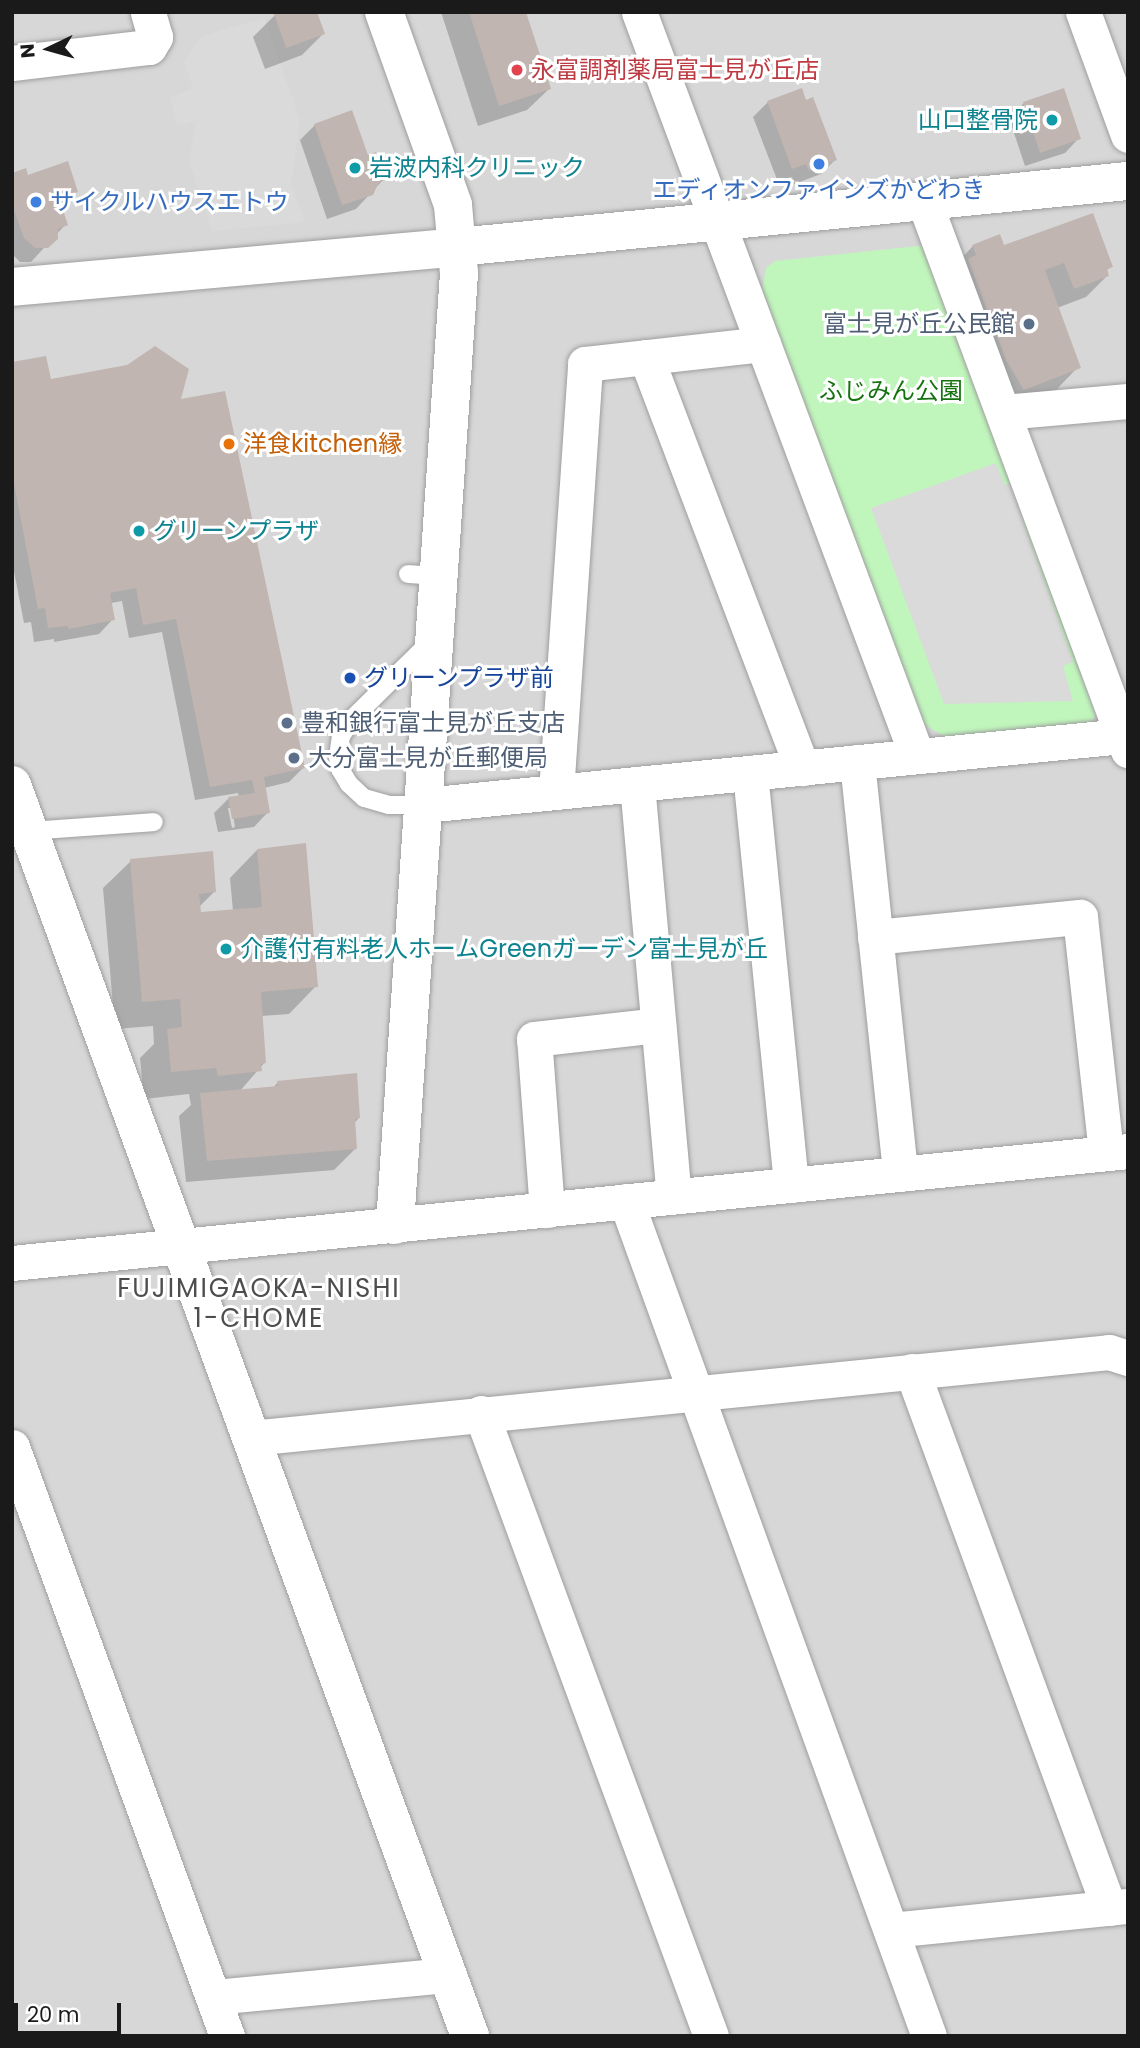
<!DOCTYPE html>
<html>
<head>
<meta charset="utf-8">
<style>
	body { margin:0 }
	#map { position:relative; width:1140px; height:2048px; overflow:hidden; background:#ece6e0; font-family:Poppins,"Noto Sans JP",sans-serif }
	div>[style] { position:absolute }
	.residential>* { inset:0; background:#d8d7d8 }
	.park>* { inset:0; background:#c0f6bc }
	.parking>* { inset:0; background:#dadada }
	.shadow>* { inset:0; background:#0003 }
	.building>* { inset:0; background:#c0b5b0 }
	.roads { filter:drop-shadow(0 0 2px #9e9e9e) drop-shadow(0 0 2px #9e9e9e) }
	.service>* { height:18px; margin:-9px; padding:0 9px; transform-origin:9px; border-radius:9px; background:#fff }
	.minor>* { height:35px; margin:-17.5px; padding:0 17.5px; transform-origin:17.5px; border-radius:17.5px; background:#fff }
	.tertiary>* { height:38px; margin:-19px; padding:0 19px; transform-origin:19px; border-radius:19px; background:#fff }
	.dots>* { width:19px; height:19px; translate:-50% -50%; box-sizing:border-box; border:4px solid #fff; border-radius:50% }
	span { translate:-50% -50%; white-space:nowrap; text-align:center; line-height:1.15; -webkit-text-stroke:6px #fff; paint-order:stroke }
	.health-label { font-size:24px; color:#be3a42 }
	.left { translate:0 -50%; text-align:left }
	.culture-label { font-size:24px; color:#0d838f }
	.right { translate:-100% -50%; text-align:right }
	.shop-label { font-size:24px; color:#366cbe }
	.service-label { font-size:24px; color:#4e5e75 }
	.park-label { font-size:24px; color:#15720f }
	.food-label { font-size:24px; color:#c56008 }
	.transit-label { font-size:24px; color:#164399 }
	.neighbourhood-label { font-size:26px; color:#4d4d4d; letter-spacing:2px }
	.frame { position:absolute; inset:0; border:14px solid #1a1a1a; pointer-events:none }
	.north { position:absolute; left:14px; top:14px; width:70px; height:70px; -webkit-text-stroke:5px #fff; paint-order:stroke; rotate:265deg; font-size:19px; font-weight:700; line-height:28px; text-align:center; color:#1a1a1a }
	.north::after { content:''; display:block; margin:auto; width:24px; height:32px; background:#1a1a1a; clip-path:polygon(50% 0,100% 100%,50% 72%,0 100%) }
	.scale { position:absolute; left:14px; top:2003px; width:107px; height:32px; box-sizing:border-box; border:4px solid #1a1a1a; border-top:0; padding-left:9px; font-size:21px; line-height:24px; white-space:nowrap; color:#1a1a1a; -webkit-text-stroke:5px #fff; paint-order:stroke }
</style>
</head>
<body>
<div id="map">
	<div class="residential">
		<i style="clip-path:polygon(12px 12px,1128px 12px,1128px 2036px,12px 2036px)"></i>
	</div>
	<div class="park">
		<i style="clip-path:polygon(918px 246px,925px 247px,1100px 709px,1088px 726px,947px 738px,925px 725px,917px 714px,762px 290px,766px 268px,775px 261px)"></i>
	</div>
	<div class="parking">
		<i style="clip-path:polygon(264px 18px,300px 120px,291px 184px,305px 222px,212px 231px,189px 161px,196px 121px,177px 126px,170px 98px,193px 88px,184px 61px,203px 36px)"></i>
		<i style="clip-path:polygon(996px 463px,1005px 485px,1015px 481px,1027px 514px,1022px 518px,1073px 662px,1063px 666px,1073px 701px,944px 704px,871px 508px)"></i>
	</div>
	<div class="shadow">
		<i style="clip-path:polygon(441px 12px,524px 12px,549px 89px,527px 110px,478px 126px)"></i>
		<i style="clip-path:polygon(275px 15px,323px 34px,302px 55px,265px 69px,253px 37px)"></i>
		<i style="clip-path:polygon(801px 90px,835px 160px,821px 174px,794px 184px,792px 177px,778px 182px,753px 117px,767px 103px)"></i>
		<i style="clip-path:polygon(1024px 103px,1079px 138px,1065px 153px,1025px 166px,1009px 118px)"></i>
		<i style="clip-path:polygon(315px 125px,367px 157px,383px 180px,356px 209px,327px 219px,300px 140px)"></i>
		<i style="clip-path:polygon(12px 175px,76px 191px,60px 207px,66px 224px,31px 262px,20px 262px,12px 254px)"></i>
		<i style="clip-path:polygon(973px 246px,1003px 248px,1111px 266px,1106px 271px,1107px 276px,1086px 297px,1057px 308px,1078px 367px,1057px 389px,1002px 410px,952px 268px)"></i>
		<i style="clip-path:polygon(evenodd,12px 364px,49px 381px,179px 402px,303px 768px,289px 782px,264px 788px,268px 812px,254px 827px,218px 832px,214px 813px,228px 799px,239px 797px,238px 793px,195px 800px,162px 632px,129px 638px,122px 601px,111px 603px,113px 619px,99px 634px,54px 642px,54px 639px,34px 642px,31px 622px,24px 623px,12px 561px,12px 364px,228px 808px,232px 808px,235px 827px,232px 828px,228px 808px)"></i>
		<i style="clip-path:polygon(257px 850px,316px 986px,289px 1014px,261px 1016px,265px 1062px,240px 1091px,273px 1088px,278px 1082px,359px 1118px,354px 1123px,355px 1149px,334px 1170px,186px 1182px,179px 1116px,191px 1105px,189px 1094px,144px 1099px,140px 1058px,154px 1044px,153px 1026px,115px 1029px,103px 888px,131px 861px,215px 891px,199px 907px,200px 914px,233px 911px,230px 878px)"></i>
	</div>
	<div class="building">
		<i style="clip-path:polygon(279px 12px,317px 12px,325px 34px,286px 48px,274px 14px)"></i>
		<i style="clip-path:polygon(469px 12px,526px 12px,551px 89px,499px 106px)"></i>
		<i style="clip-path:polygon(802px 88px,806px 100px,813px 97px,837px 160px,809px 171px,806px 164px,792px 169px,767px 101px)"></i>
		<i style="clip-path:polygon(1064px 88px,1081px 139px,1040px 153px,1023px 102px)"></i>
		<i style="clip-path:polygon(352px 110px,368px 155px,376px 152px,385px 180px,379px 182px,373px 195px,342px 205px,314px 124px)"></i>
		<i style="clip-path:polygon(68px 161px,78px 192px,59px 199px,68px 225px,58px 229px,58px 239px,48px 248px,35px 248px,24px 238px,12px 205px,12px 173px,26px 168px,28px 175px)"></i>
		<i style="clip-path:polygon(1093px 213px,1113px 267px,1107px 269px,1109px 276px,1074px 289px,1064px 263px,1045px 270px,1081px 368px,1024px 390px,1006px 360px,968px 259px,976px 255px,972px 245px,1000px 234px,1004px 245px)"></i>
		<i style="clip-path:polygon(155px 346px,189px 369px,181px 399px,225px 391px,305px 768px,264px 777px,270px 813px,232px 819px,228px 797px,255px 793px,252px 780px,210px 787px,176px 619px,143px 625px,136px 588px,110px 593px,115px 620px,68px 629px,68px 626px,48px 628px,45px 608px,38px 609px,12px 473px,12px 362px,46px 356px,51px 379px,127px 365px)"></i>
		<i style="clip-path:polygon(306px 843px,318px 987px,261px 992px,266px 1063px,261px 1064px,262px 1071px,218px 1076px,216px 1068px,171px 1072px,167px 1029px,182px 1027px,180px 999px,142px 1002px,130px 859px,213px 851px,216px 892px,199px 894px,201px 912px,262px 907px,257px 849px)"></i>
		<i style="clip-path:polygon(357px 1073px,360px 1118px,355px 1119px,357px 1149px,207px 1161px,200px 1093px,278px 1086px,277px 1081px)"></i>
	</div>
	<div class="roads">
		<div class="service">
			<i style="left:408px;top:574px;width:31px;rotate:4deg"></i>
			<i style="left:424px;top:805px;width:35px;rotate:180deg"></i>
			<i style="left:389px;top:805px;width:26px;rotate:-164deg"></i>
			<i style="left:364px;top:798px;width:21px;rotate:-137deg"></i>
			<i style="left:349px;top:784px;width:17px;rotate:-121deg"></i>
			<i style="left:340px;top:769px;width:12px;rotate:-99deg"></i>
			<i style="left:338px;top:757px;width:21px;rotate:-82deg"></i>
			<i style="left:341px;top:736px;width:22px;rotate:-56deg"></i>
			<i style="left:353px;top:718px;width:108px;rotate:-44.6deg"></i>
			<i style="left:29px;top:831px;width:125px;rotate:-4.1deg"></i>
		</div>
		<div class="minor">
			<i style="left:639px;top:12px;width:794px;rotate:69.51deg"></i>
			<i style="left:1083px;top:12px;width:131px;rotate:69.9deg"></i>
			<i style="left:12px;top:63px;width:138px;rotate:-6.7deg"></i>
			<i style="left:149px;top:47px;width:12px;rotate:-59deg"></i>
			<i style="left:155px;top:37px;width:26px;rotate:-106deg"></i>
			<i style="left:924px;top:201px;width:586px;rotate:69.62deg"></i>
			<i style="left:646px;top:357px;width:440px;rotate:69.2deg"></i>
			<i style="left:1004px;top:412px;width:124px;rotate:-5.1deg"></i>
			<i style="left:857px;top:762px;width:414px;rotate:84deg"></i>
			<i style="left:750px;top:773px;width:414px;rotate:84.3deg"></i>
			<i style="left:637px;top:784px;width:414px;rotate:84.9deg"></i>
			<i style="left:556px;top:792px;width:429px;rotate:-86.1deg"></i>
			<i style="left:585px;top:364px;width:179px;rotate:-6.4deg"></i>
			<i style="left:424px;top:805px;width:702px;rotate:-5.64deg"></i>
			<i style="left:875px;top:937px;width:206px;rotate:-5.6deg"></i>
			<i style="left:1080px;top:917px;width:237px;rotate:83.7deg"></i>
			<i style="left:626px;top:1201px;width:888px;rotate:70.06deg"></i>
			<i style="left:547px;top:1210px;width:171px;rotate:-94.3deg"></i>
			<i style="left:534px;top:1039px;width:125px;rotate:-6.4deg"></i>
			<i style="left:12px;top:1263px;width:1122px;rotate:-5.73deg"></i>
			<i style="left:912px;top:1371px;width:572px;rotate:69.85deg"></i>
			<i style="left:481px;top:1413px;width:664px;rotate:69.74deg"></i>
			<i style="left:251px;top:1438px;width:862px;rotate:-5.72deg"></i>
			<i style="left:1109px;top:1352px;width:20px;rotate:18deg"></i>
			<i style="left:12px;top:1447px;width:627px;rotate:69.95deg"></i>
			<i style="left:891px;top:1930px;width:238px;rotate:-5.8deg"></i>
			<i style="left:214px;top:1997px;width:235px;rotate:-5.4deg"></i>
		</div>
		<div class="tertiary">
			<i style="left:384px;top:12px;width:205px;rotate:70.3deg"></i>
			<i style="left:453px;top:205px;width:68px;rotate:85deg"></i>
			<i style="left:459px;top:273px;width:954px;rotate:93.85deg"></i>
			<i style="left:12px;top:287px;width:448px;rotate:-5.1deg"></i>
			<i style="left:458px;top:247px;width:673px;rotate:-5.63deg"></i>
			<i style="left:12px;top:785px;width:1332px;rotate:69.89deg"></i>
		</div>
	</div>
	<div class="dots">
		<i style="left:517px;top:70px;background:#e0444e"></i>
		<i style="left:1052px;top:120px;background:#0f9aa8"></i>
		<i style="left:819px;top:164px;background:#3f7fe0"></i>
		<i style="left:355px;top:168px;background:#0f9aa8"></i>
		<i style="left:36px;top:202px;background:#3f7fe0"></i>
		<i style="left:1029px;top:324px;background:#5c6f8a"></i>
		<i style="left:229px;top:444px;background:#e8710a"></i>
		<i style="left:139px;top:531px;background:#0f9aa8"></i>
		<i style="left:350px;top:678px;background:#1a4fb4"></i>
		<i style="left:287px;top:723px;background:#5c6f8a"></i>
		<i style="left:294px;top:758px;background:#5c6f8a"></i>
		<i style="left:226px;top:949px;background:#0f9aa8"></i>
	</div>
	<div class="health-label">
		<span class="left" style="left:531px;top:70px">永富調剤薬局富士見が丘店</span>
	</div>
	<div class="culture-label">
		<span class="right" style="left:1038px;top:120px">山口整骨院</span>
		<span class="left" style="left:369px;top:168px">岩波内科クリニック</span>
		<span class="left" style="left:153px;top:531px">グリーンプラザ</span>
		<span class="left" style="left:240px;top:949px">介護付有料老人ホームGreenガーデン富士見が丘</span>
	</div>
	<div class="shop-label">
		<span style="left:819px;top:190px">エディオンファインズかどわき</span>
		<span class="left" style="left:50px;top:202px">サイクルハウスエトウ</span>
	</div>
	<div class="service-label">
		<span class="right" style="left:1015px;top:324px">富士見が丘公民館</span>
		<span class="left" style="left:301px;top:723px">豊和銀行富士見が丘支店</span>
		<span class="left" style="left:308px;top:758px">大分富士見が丘郵便局</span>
	</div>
	<div class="park-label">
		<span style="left:891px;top:391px">ふじみん公園</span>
	</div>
	<div class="food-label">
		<span class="left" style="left:243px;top:444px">洋食kitchen縁</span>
	</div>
	<div class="transit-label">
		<span class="left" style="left:364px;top:678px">グリーンプラザ前</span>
	</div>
	<div class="neighbourhood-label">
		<span style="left:259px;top:1304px">FUJIMIGAOKA-NISHI<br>1-CHOME</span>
	</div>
	<div class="frame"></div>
	<div class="north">N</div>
	<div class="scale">20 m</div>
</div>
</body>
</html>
